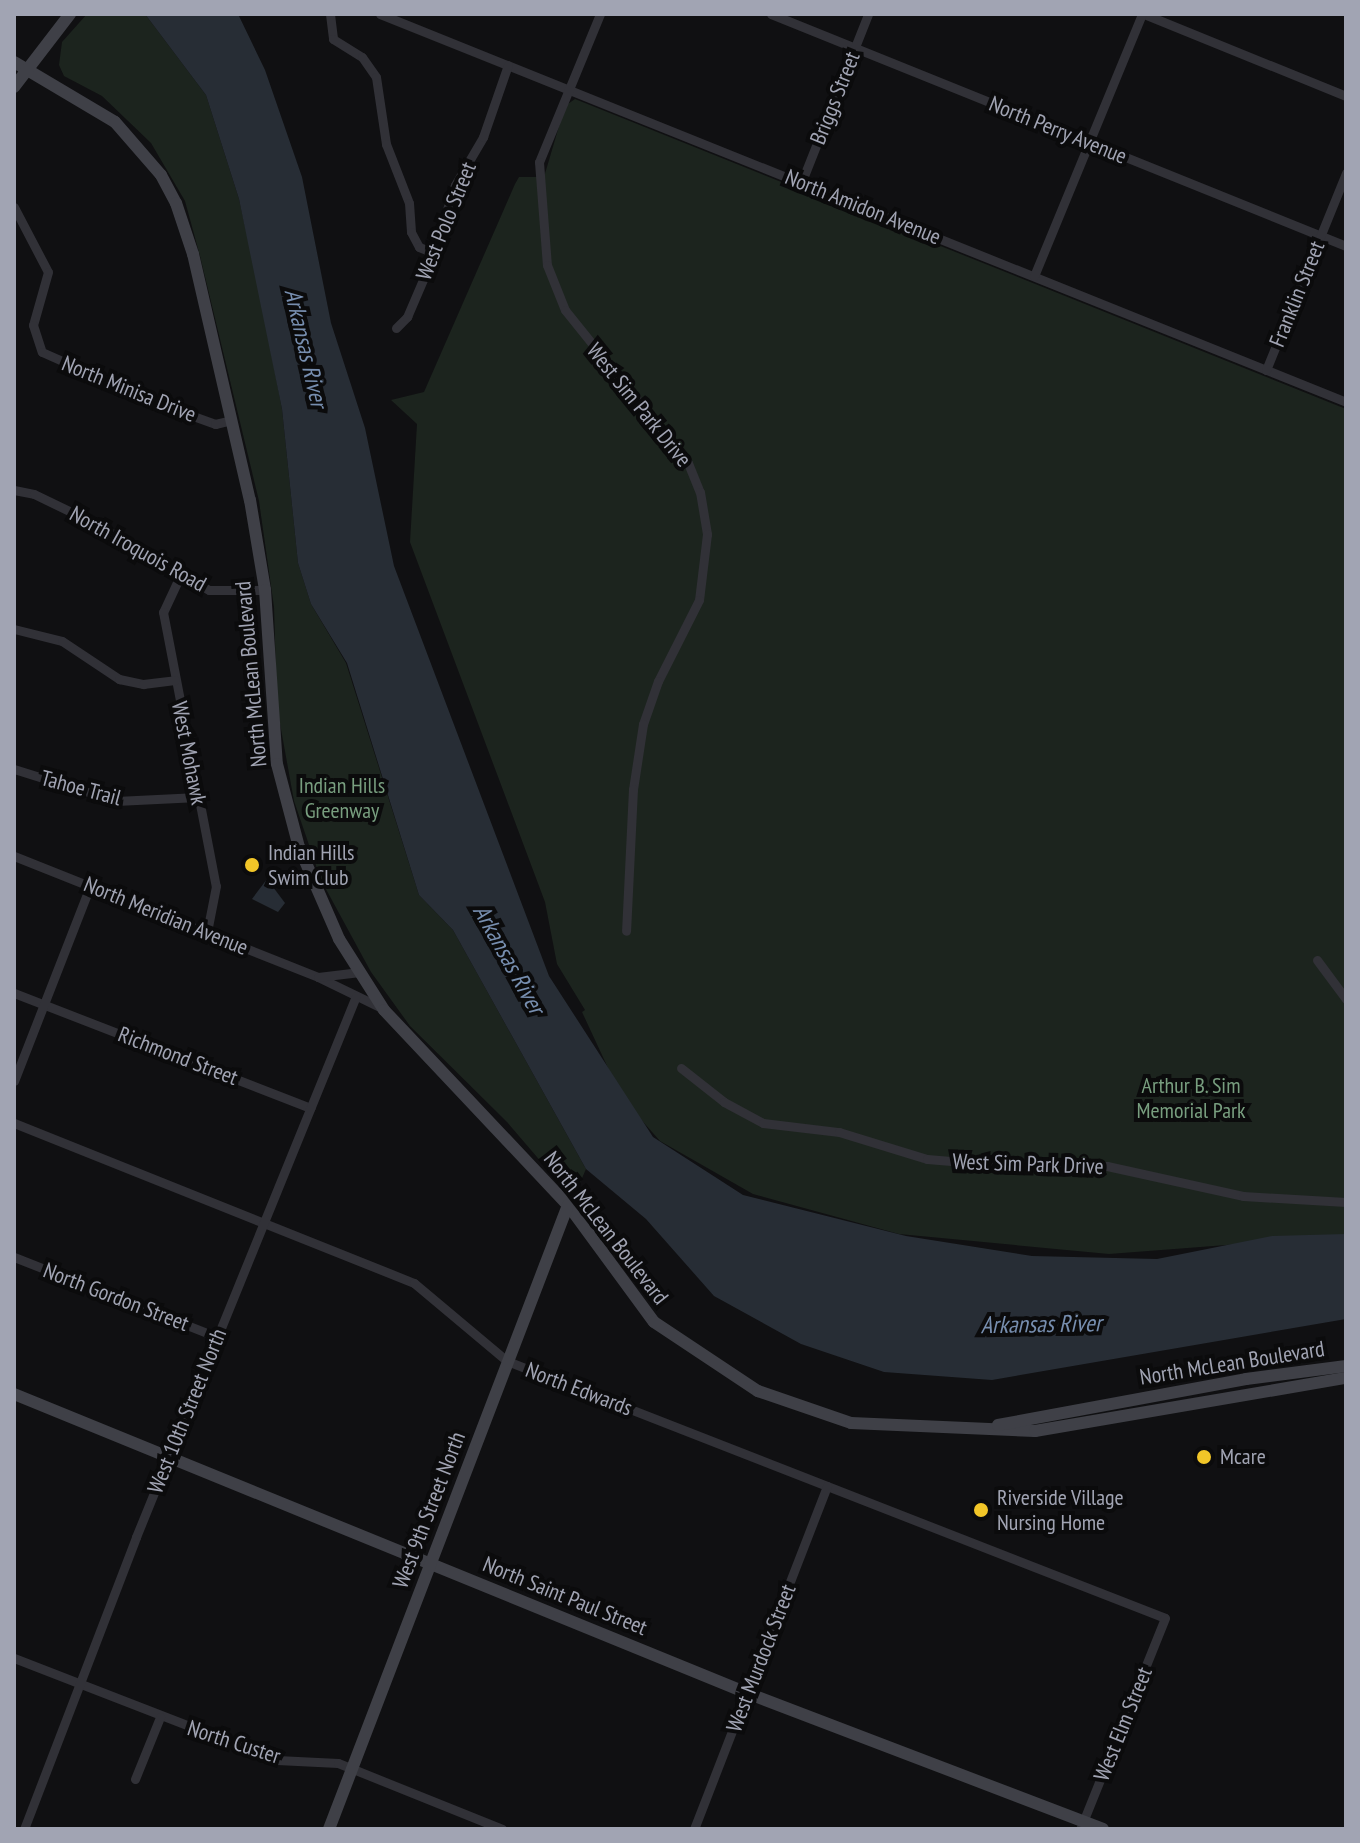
<!DOCTYPE html>
<html>
<head>
<meta charset="utf-8">
<style>
	body { margin:0 }
	#map { position:relative; width:1360px; height:1843px; overflow:hidden; background:#101012; font-family:"PT Sans Narrow",sans-serif }
	div>[style] { position:absolute }
	.green>* { inset:0; background:#1c241e }
	.water>* { inset:0; background:#272d35 }
	.street>* { height:9px; margin:-4.5px; padding:0 4.5px; transform-origin:4.5px; border-radius:4.5px; background:#313137 }
	.secondary>* { height:12px; margin:-6px; padding:0 6px; transform-origin:6px; border-radius:6px; background:#3f4047 }
	.dots>* { width:22px; height:22px; translate:-50% -50%; box-sizing:border-box; border:4px solid #0b0b0c; border-radius:50% }
	span { translate:-50% -50%; white-space:nowrap; text-align:center; line-height:1.15; -webkit-text-stroke:8px #0b0b0c; paint-order:stroke }
	.street-label { font-size:22px; color:#a1a4b3 }
	.park-label { font-size:22px; color:#789e7f }
	.poi-label { font-size:22px; color:#a1a4b3 }
	.left { translate:0 -50%; text-align:left }
	.water-label { font-size:24px; color:#778eaf; font-style:italic }
	.frame { position:absolute; inset:0; border:16px solid #a1a4b3; pointer-events:none }
</style>
</head>
<body>
<div id="map">
	<div class="green">
		<i style="clip-path:polygon(87px 14px,145px 14px,206px 95px,239px 199px,260px 294px,282px 409px,298px 563px,311px 604px,346px 663px,419px 895px,453px 930px,586px 1169px,573px 1199px,507px 1122px,410px 1026px,371px 972px,321px 880px,294px 801px,277px 707px,274px 607px,259px 501px,200px 256px,185px 201px,151px 143px,102px 96px,64px 76px,59px 65px,62px 42px)"></i>
		<i style="clip-path:polygon(575px 99px,1346px 409px,1346px 1236px,1109px 1254px,899px 1234px,753px 1194px,660px 1141px,622px 1098px,582px 1012px,585px 1010px,557px 964px,545px 902px,410px 542px,417px 424px,391px 400px,424px 392px,515px 184px,519px 177px,544px 177px,565px 106px)"></i>
	</div>
	<div class="water">
		<i style="clip-path:polygon(145px 14px,238px 14px,265px 70px,302px 177px,331px 323px,365px 428px,394px 566px,549px 976px,653px 1137px,743px 1195px,906px 1236px,1032px 1256px,1157px 1259px,1272px 1236px,1346px 1234px,1346px 1319px,992px 1380px,884px 1372px,801px 1344px,714px 1296px,646px 1219px,586px 1169px,453px 930px,419px 895px,347px 663px,311px 604px,298px 563px,282px 409px,239px 199px,206px 95px)"></i>
		<i style="clip-path:polygon(267px 879px,285px 903px,278px 912px,252px 899px)"></i>
	</div>
	<div class="street">
		<i style="left:330px;top:14px;width:25px;rotate:83deg"></i>
		<i style="left:333px;top:39px;width:34px;rotate:32deg"></i>
		<i style="left:362px;top:57px;width:24px;rotate:55deg"></i>
		<i style="left:376px;top:77px;width:68px;rotate:81.5deg"></i>
		<i style="left:386px;top:144px;width:63px;rotate:68.7deg"></i>
		<i style="left:409px;top:203px;width:29px;rotate:86deg"></i>
		<i style="left:411px;top:232px;width:17px;rotate:62deg"></i>
		<i style="left:419px;top:247px;width:16px;rotate:22deg"></i>
		<i style="left:380px;top:14px;width:1041px;rotate:21.88deg"></i>
		<i style="left:600px;top:14px;width:160px;rotate:112.4deg"></i>
		<i style="left:539px;top:162px;width:103px;rotate:85.6deg"></i>
		<i style="left:547px;top:265px;width:48px;rotate:68.2deg"></i>
		<i style="left:565px;top:310px;width:196px;rotate:51.2deg"></i>
		<i style="left:688px;top:463px;width:31px;rotate:68deg"></i>
		<i style="left:700px;top:492px;width:43px;rotate:80.5deg"></i>
		<i style="left:707px;top:534px;width:66px;rotate:96.9deg"></i>
		<i style="left:699px;top:600px;width:91px;rotate:116.8deg"></i>
		<i style="left:658px;top:681px;width:46px;rotate:109.2deg"></i>
		<i style="left:643px;top:724px;width:66px;rotate:98.7deg"></i>
		<i style="left:633px;top:789px;width:142px;rotate:92.8deg"></i>
		<i style="left:771px;top:14px;width:620px;rotate:21.97deg"></i>
		<i style="left:1144px;top:14px;width:218px;rotate:22.1deg"></i>
		<i style="left:802px;top:181px;width:180px;rotate:-68.4deg"></i>
		<i style="left:14px;top:207px;width:73px;rotate:62.4deg"></i>
		<i style="left:48px;top:272px;width:55px;rotate:105.8deg"></i>
		<i style="left:33px;top:325px;width:28px;rotate:72deg"></i>
		<i style="left:42px;top:352px;width:126px;rotate:23.9deg"></i>
		<i style="left:157px;top:403px;width:62px;rotate:19.9deg"></i>
		<i style="left:215px;top:424px;width:17px;rotate:-13deg"></i>
		<i style="left:1034px;top:276px;width:283px;rotate:-67.6deg"></i>
		<i style="left:396px;top:328px;width:16px;rotate:-45deg"></i>
		<i style="left:407px;top:317px;width:53px;rotate:-66.8deg"></i>
		<i style="left:428px;top:268px;width:87px;rotate:-72deg"></i>
		<i style="left:455px;top:185px;width:56px;rotate:-59.7deg"></i>
		<i style="left:483px;top:137px;width:76px;rotate:-70.9deg"></i>
		<i style="left:1266px;top:370px;width:213px;rotate:-67.9deg"></i>
		<i style="left:14px;top:490px;width:20px;rotate:11deg"></i>
		<i style="left:34px;top:494px;width:69px;rotate:25.8deg"></i>
		<i style="left:96px;top:524px;width:131px;rotate:30.3deg"></i>
		<i style="left:209px;top:590px;width:56px"></i>
		<i style="left:180px;top:576px;width:40px;rotate:115deg"></i>
		<i style="left:163px;top:612px;width:279px;rotate:79.1deg"></i>
		<i style="left:216px;top:886px;width:47px;rotate:101.1deg"></i>
		<i style="left:14px;top:629px;width:49px;rotate:14deg"></i>
		<i style="left:62px;top:641px;width:69px;rotate:33.7deg"></i>
		<i style="left:119px;top:679px;width:25px;rotate:12deg"></i>
		<i style="left:143px;top:684px;width:32px;rotate:-7deg"></i>
		<i style="left:14px;top:769px;width:107px;rotate:17.4deg"></i>
		<i style="left:116px;top:801px;width:82px;rotate:-2.8deg"></i>
		<i style="left:14px;top:856px;width:327px;rotate:21.7deg"></i>
		<i style="left:318px;top:977px;width:73px;rotate:25.9deg"></i>
		<i style="left:1317px;top:960px;width:49px;rotate:53.4deg"></i>
		<i style="left:318px;top:977px;width:42px;rotate:-6.8deg"></i>
		<i style="left:14px;top:993px;width:318px;rotate:21.2deg"></i>
		<i style="left:681px;top:1068px;width:55px;rotate:38.3deg"></i>
		<i style="left:724px;top:1102px;width:44px;rotate:28.3deg"></i>
		<i style="left:763px;top:1123px;width:77px;rotate:6.8deg"></i>
		<i style="left:839px;top:1132px;width:92px;rotate:17.1deg"></i>
		<i style="left:927px;top:1159px;width:108px;rotate:4.8deg"></i>
		<i style="left:1035px;top:1168px;width:72px;rotate:-1.6deg"></i>
		<i style="left:1107px;top:1166px;width:139px;rotate:12.4deg"></i>
		<i style="left:1243px;top:1196px;width:103px;rotate:3.3deg"></i>
		<i style="left:14px;top:1081px;width:209px;rotate:-68.7deg"></i>
		<i style="left:14px;top:1123px;width:431px;rotate:21.8deg"></i>
		<i style="left:414px;top:1283px;width:121px;rotate:40deg"></i>
		<i style="left:507px;top:1361px;width:706px;rotate:21.33deg"></i>
		<i style="left:1165px;top:1618px;width:227px;rotate:111.9deg"></i>
		<i style="left:14px;top:1257px;width:218px;rotate:21.5deg"></i>
		<i style="left:14px;top:1658px;width:282px;rotate:21.2deg"></i>
		<i style="left:277px;top:1760px;width:61px;rotate:2.8deg"></i>
		<i style="left:338px;top:1763px;width:177px;rotate:21.9deg"></i>
		<i style="left:135px;top:1779px;width:67px;rotate:-68deg"></i>
		<i style="left:24px;top:1829px;width:313px;rotate:-69deg"></i>
		<i style="left:136px;top:1537px;width:584px;rotate:-67.87deg"></i>
		<i style="left:694px;top:1829px;width:368px;rotate:-68.8deg"></i>
	</div>
	<div class="secondary">
		<i style="left:14px;top:62px;width:117px;rotate:30.7deg"></i>
		<i style="left:115px;top:122px;width:70px;rotate:49deg"></i>
		<i style="left:161px;top:175px;width:32px;rotate:62deg"></i>
		<i style="left:176px;top:203px;width:54px;rotate:71.6deg"></i>
		<i style="left:193px;top:254px;width:253px;rotate:77deg"></i>
		<i style="left:250px;top:500px;width:91px;rotate:80.5deg"></i>
		<i style="left:265px;top:590px;width:174px;rotate:86.1deg"></i>
		<i style="left:277px;top:764px;width:86px;rotate:75.2deg"></i>
		<i style="left:299px;top:847px;width:100px;rotate:66.5deg"></i>
		<i style="left:339px;top:939px;width:84px;rotate:57.6deg"></i>
		<i style="left:384px;top:1010px;width:268px;rotate:46.7deg"></i>
		<i style="left:568px;top:1205px;width:145px;rotate:53.7deg"></i>
		<i style="left:654px;top:1322px;width:125px;rotate:33.6deg"></i>
		<i style="left:758px;top:1391px;width:98px;rotate:19deg"></i>
		<i style="left:851px;top:1423px;width:184px;rotate:2.5deg"></i>
		<i style="left:1035px;top:1431px;width:315px;rotate:-9.7deg"></i>
		<i style="left:14px;top:87px;width:92px;rotate:-52.5deg"></i>
		<i style="left:14px;top:1394px;width:792px;rotate:22.19deg"></i>
		<i style="left:747px;top:1693px;width:381px;rotate:20.9deg"></i>
		<i style="left:998px;top:1425px;width:252px;rotate:-10.5deg"></i>
		<i style="left:1246px;top:1379px;width:101px;rotate:-7.4deg"></i>
		<i style="left:329px;top:1829px;width:668px;rotate:-69.04deg"></i>
	</div>
	<div class="dots">
		<i style="left:252px;top:865px;background:#f2c628"></i>
		<i style="left:1204px;top:1457px;background:#f2c628"></i>
		<i style="left:981px;top:1510px;background:#f2c628"></i>
	</div>
	<div class="street-label">
		<span style="left:835px;top:98px;rotate:-68deg">Briggs Street</span>
		<span style="left:1058px;top:130px;rotate:22deg">North Perry Avenue</span>
		<span style="left:863px;top:207px;rotate:22deg">North Amidon Avenue</span>
		<span style="left:446px;top:221px;rotate:-68deg">West Polo Street</span>
		<span style="left:1297px;top:294px;rotate:-68deg">Franklin Street</span>
		<span style="left:129px;top:389px;rotate:22deg">North Minisa Drive</span>
		<span style="left:639px;top:405px;rotate:51deg">West Sim Park Drive</span>
		<span style="left:138px;top:549px;rotate:29deg">North Iroquois Road</span>
		<span style="left:251px;top:674px;rotate:-95deg">North McLean Boulevard</span>
		<span style="left:189px;top:753px;rotate:79deg">West Mohawk</span>
		<span style="left:81px;top:788px;rotate:15deg">Tahoe Trail</span>
		<span style="left:166px;top:916px;rotate:22deg">North Meridian Avenue</span>
		<span style="left:178px;top:1056px;rotate:21deg">Richmond Street</span>
		<span style="left:1028px;top:1164px;rotate:2deg">West Sim Park Drive</span>
		<span style="left:606px;top:1228px;rotate:52deg">North McLean Boulevard</span>
		<span style="left:116px;top:1297px;rotate:21deg">North Gordon Street</span>
		<span style="left:1232px;top:1363px;rotate:-9deg">North McLean Boulevard</span>
		<span style="left:579px;top:1389px;rotate:21deg">North Edwards</span>
		<span style="left:187px;top:1411px;rotate:-68deg">West 10th Street North</span>
		<span style="left:429px;top:1510px;rotate:-69deg">West 9th Street North</span>
		<span style="left:565px;top:1596px;rotate:22deg">North Saint Paul Street</span>
		<span style="left:761px;top:1658px;rotate:-69deg">West Murdock Street</span>
		<span style="left:1123px;top:1724px;rotate:-68deg">West Elm Street</span>
		<span style="left:234px;top:1742px;rotate:18deg">North Custer</span>
	</div>
	<div class="park-label">
		<span style="left:342px;top:798px">Indian Hills<br>Greenway</span>
		<span style="left:1191px;top:1098px">Arthur B. Sim<br>Memorial Park</span>
	</div>
	<div class="poi-label">
		<span class="left" style="left:268px;top:865px">Indian Hills<br>Swim Club</span>
		<span class="left" style="left:1220px;top:1457px">Mcare</span>
		<span class="left" style="left:997px;top:1510px">Riverside Village<br>Nursing Home</span>
	</div>
	<div class="water-label">
		<span style="left:306px;top:348px;rotate:77deg">Arkansas River</span>
		<span style="left:509px;top:959px;rotate:61deg">Arkansas River</span>
		<span style="left:1041px;top:1324px;rotate:-1deg">Arkansas River</span>
	</div>
	<div class="frame"></div>
</div>
</body>
</html>
